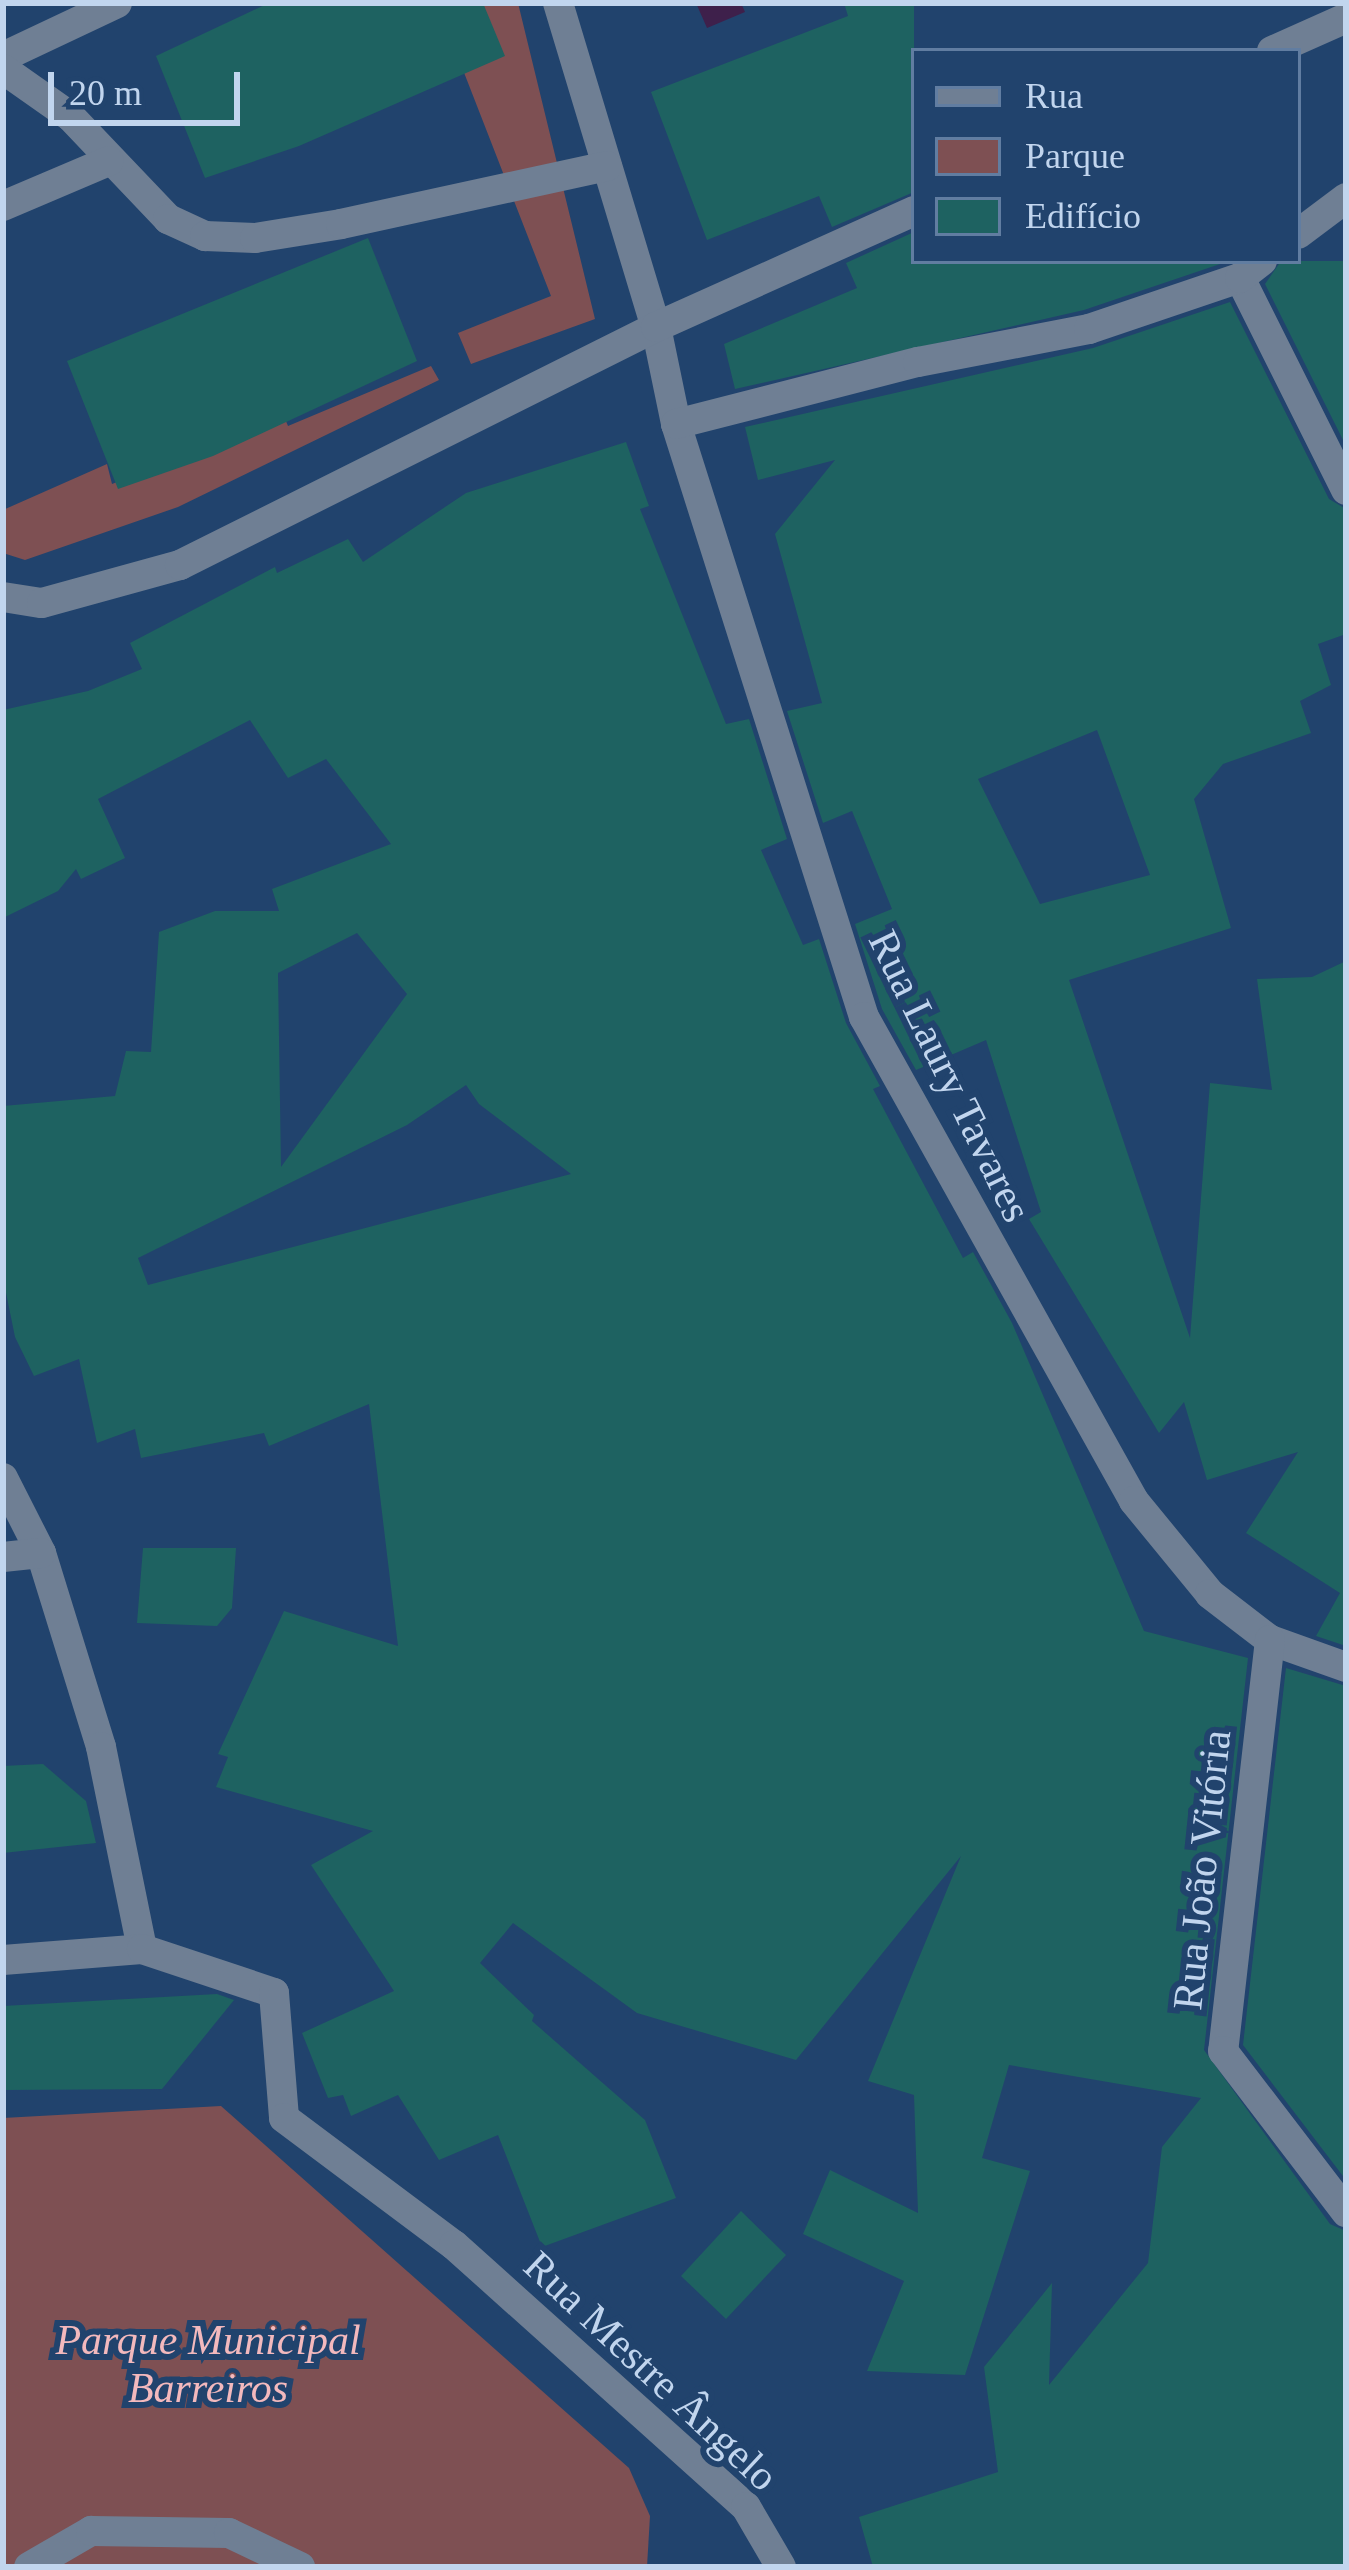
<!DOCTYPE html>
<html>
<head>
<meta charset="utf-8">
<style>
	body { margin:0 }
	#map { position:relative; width:1349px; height:2570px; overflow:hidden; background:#21436d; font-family:Georgia,serif }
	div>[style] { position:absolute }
	.green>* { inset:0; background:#7e5053 }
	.water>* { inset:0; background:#3e204b }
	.building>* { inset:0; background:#1e6261 }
	.minor>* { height:30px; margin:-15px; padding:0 15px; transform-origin:15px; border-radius:15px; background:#6f7f94 }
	span { translate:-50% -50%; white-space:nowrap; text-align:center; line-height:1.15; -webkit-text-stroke:12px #21436d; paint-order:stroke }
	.street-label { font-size:42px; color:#c1d5ee }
	.park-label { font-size:42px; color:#f3b9bd; font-style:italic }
	.frame { position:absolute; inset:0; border:6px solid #c1d5ee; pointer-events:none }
	.legend { position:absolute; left:911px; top:48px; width:390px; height:216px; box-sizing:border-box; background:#21436d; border:3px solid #617da1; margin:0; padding:15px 21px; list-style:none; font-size:36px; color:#c1d5ee }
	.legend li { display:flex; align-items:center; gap:24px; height:60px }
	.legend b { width:60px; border:3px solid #617da1 }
	.scale { position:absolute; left:48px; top:72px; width:192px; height:54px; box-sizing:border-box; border:6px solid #c1d5ee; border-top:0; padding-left:15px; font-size:36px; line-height:42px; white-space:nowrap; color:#c1d5ee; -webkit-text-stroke:9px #21436d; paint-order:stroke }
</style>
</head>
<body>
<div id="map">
	<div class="green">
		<i style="clip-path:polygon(481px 3px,518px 3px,595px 319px,471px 364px,458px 333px,551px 296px,463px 70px)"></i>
		<i style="clip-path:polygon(238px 305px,288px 426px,431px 366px,439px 380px,178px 507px,25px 560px,3px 553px,3px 510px,107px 464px,112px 484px,247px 431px)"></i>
		<i style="clip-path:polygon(221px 2106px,629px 2468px,650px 2516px,647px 2567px,3px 2567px,3px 2118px)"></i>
	</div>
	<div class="water">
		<i style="clip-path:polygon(696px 3px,741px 3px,745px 12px,707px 28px)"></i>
	</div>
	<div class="building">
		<i style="clip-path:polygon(269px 3px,483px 3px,505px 56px,299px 146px,205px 178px,156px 56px)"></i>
		<i style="clip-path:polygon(844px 3px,914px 3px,914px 192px,832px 227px,819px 196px,707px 240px,651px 92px,848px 16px)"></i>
		<i style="clip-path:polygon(914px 232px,914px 261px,1229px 261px,1084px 310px,735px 389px,724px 344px,857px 288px,846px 263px)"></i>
		<i style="clip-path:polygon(368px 238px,417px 361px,213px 456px,118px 489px,67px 361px)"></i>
		<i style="clip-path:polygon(1281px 261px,1346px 261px,1346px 446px,1265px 284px)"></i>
		<i style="clip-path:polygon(evenodd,1230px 302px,1329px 499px,1346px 509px,1346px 634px,1318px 644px,1331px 685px,1300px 701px,1311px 733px,1223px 764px,1194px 799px,1231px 928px,1069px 980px,1190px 1338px,1210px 1083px,1272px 1090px,1257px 979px,1312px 977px,1346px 961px,1346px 1646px,1316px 1636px,1340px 1593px,1246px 1533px,1298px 1452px,1207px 1480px,1184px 1402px,1159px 1433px,1029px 1219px,1041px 1212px,986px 1040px,916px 1070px,882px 1009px,855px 924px,892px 909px,852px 811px,823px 823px,787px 711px,822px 703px,775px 534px,835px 460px,758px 480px,745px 427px,1093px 348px,1230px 302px,1097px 730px,1150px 875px,1040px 904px,978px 779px,1097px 730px)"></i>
		<i style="clip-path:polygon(evenodd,626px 442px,649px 506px,640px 509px,726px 724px,749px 719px,787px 839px,761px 850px,803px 945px,819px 939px,846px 1023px,880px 1086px,873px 1089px,963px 1258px,973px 1252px,1012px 1323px,1144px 1631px,1248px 1658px,1204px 2050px,1330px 2224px,1346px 2231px,1346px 2567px,873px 2567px,859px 2517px,998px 2472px,984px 2367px,1052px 2283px,1049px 2385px,1148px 2263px,1162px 2147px,1201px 2098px,1009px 2065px,982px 2158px,1030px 2171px,965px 2375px,867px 2371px,904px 2281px,803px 2234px,830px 2170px,918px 2213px,914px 2095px,868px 2081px,961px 1856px,796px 2060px,637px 2013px,513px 1923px,480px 1963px,534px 2015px,532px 2021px,645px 2120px,676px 2198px,542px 2247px,498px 2135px,439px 2160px,398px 2095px,351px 2116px,343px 2095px,328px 2098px,302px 2033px,394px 1991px,311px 1865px,373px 1831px,216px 1787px,228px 1757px,218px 1754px,284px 1611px,398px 1646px,369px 1404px,269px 1446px,264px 1433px,141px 1458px,135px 1429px,97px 1443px,79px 1359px,34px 1376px,15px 1337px,3px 1278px,3px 1106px,115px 1096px,126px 1051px,151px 1052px,159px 932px,215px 911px,279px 911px,272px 889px,391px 844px,326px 759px,288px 778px,250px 720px,98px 799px,125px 858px,81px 879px,76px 869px,58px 891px,3px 918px,3px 710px,88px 691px,142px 669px,130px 643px,275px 567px,277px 573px,348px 539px,363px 562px,466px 493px,626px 442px,357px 933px,407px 994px,281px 1167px,278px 973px,357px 933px,626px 442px,466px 1085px,479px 1104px,571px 1174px,148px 1285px,138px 1258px,407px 1125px,466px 1085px)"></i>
		<i style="clip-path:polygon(143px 1548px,236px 1548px,232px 1608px,217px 1626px,137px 1623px)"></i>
		<i style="clip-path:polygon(1286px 1668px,1346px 1686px,1346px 2180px,1243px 2045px)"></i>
		<i style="clip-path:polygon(43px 1764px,86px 1801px,96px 1843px,3px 1853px,3px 1766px)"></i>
		<i style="clip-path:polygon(217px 1994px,234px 2000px,162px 2089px,3px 2090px,3px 2006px)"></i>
		<i style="clip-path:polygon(741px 2211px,786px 2255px,726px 2319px,681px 2276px)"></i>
	</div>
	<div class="minor">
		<i style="left:558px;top:3px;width:338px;rotate:73.2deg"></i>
		<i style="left:656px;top:327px;width:99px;rotate:78.3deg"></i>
		<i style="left:676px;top:424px;width:622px;rotate:72.41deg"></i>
		<i style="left:864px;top:1017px;width:554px;rotate:60.84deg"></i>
		<i style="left:1134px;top:1501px;width:120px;rotate:50.7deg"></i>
		<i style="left:1210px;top:1594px;width:76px;rotate:37.5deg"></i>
		<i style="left:1270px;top:1640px;width:81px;rotate:19.6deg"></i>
		<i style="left:1272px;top:51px;width:81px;rotate:-24deg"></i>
		<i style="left:3px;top:57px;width:126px;rotate:-25.3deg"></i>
		<i style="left:3px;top:69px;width:83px;rotate:35.2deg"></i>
		<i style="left:71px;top:117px;width:141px;rotate:46.4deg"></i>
		<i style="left:168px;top:219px;width:41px;rotate:24.7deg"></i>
		<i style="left:205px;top:236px;width:50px;rotate:2.3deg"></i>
		<i style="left:255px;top:238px;width:87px;rotate:-9.2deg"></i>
		<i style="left:341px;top:224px;width:272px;rotate:-12.3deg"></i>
		<i style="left:3px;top:206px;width:115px;rotate:-23deg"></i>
		<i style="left:1298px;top:234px;width:60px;rotate:-36.9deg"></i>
		<i style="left:1240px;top:278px;width:237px;rotate:63.4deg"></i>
		<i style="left:676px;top:424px;width:250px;rotate:-14.4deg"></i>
		<i style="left:918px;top:362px;width:174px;rotate:-10.9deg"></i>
		<i style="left:1089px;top:329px;width:159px;rotate:-18.7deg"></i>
		<i style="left:1240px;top:278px;width:28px;rotate:-38deg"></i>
		<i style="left:3px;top:597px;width:39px;rotate:9deg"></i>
		<i style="left:42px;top:603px;width:143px;rotate:-15.4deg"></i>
		<i style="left:180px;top:565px;width:532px;rotate:-26.57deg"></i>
		<i style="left:656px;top:327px;width:283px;rotate:-24.2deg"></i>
		<i style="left:3px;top:1478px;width:84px;rotate:63.1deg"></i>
		<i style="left:41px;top:1553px;width:203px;rotate:72.8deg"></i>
		<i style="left:101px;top:1747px;width:206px;rotate:78.5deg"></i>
		<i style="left:3px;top:1557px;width:38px;rotate:-6deg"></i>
		<i style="left:1270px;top:1640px;width:414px;rotate:96.5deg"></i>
		<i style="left:1223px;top:2051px;width:203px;rotate:52.6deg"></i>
		<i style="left:3px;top:1960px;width:139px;rotate:-4.5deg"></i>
		<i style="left:142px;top:1949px;width:139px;rotate:18.4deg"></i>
		<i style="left:274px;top:1993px;width:125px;rotate:85.4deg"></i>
		<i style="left:284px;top:2118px;width:212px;rotate:36.8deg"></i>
		<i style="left:454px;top:2245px;width:392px;rotate:41.9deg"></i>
		<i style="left:746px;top:2507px;width:69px;rotate:59.7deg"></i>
		<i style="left:29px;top:2567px;width:72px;rotate:-30.1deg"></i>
		<i style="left:91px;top:2531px;width:138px;rotate:0.8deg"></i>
		<i style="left:229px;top:2533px;width:79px;rotate:25.6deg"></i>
	</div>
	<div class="street-label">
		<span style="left:950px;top:1076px;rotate:64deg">Rua Laury Tavares</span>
		<span style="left:1202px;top:1870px;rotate:-84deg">Rua João Vitória</span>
		<span style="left:651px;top:2371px;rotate:43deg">Rua Mestre Ângelo</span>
	</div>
	<div class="park-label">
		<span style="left:208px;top:2364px">Parque Municipal<br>Barreiros</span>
	</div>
	<div class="frame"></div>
	<ul class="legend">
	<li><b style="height:15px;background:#6f7f94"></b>Rua</li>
	<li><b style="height:33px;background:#7e5053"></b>Parque</li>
	<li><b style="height:33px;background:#1e6261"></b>Edifício</li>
	</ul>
	<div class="scale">20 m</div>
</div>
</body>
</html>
